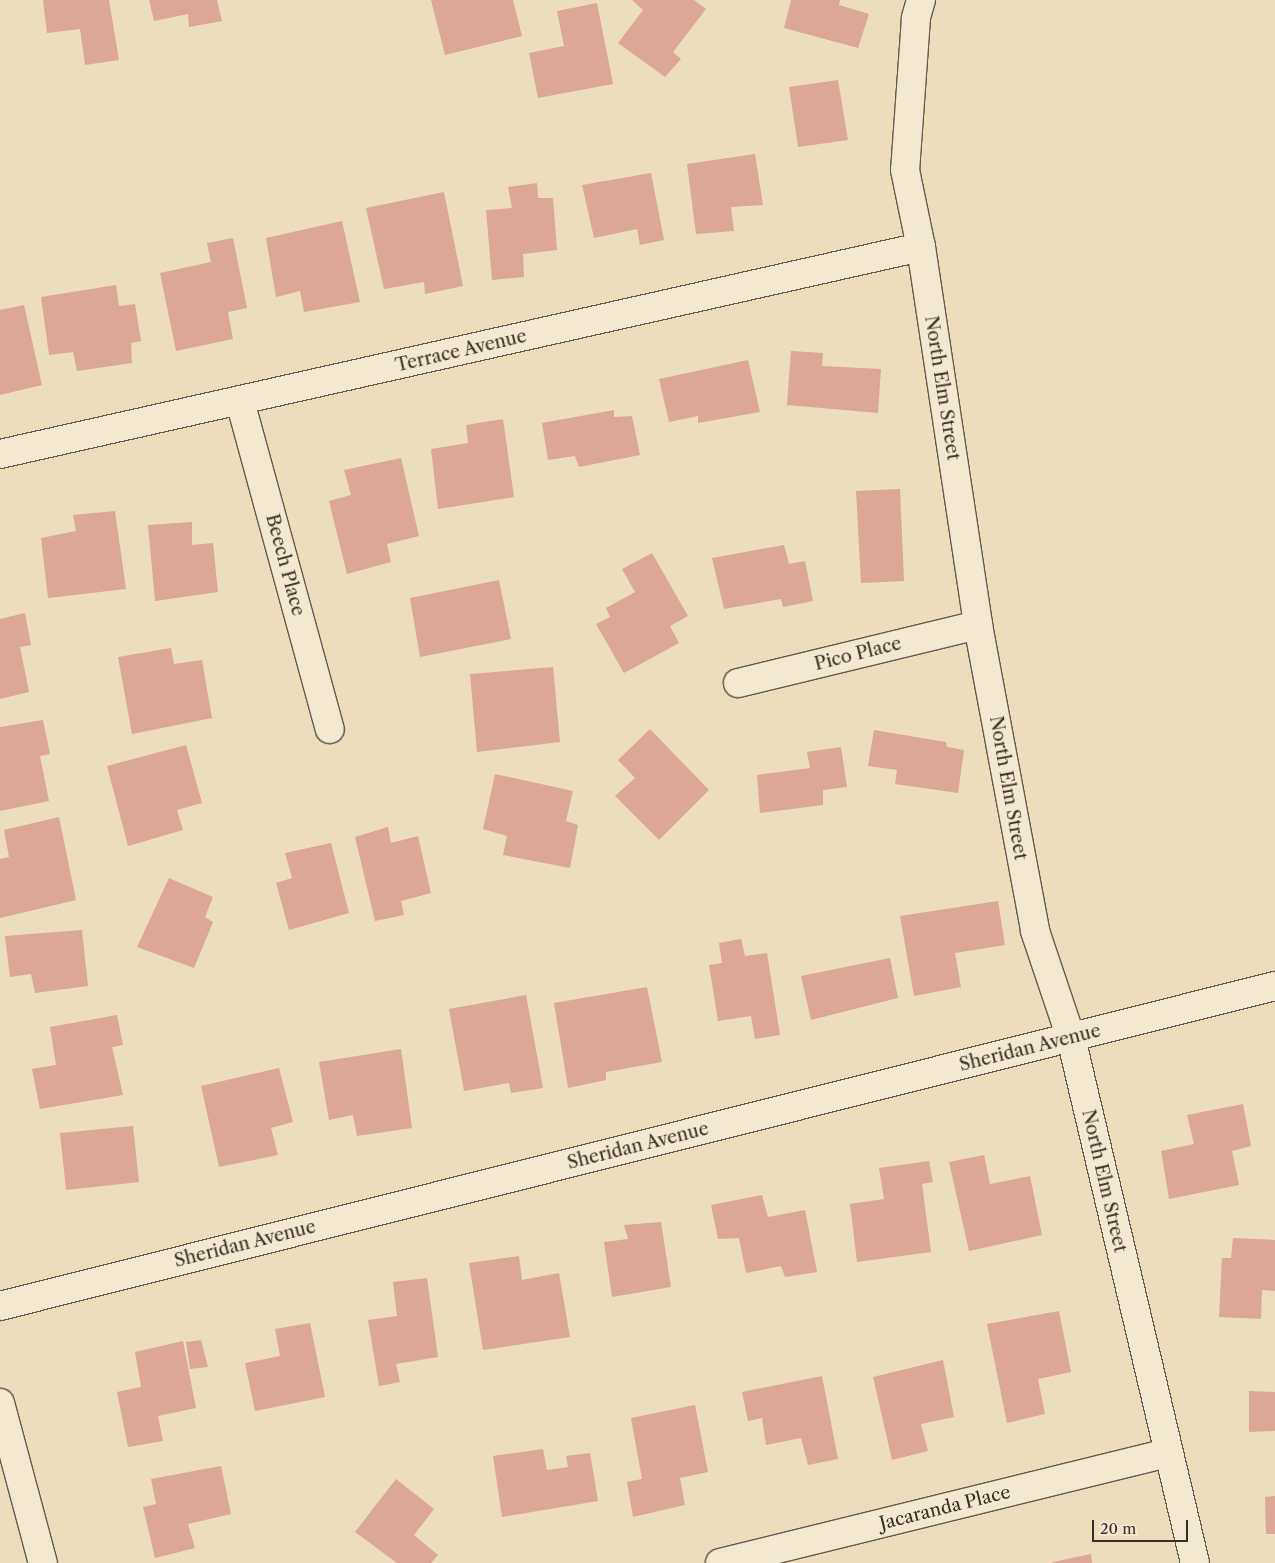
<!DOCTYPE html>
<html>
<head>
<meta charset="utf-8">
<style>
	body { margin:0 }
	#map { position:relative; width:1275px; height:1563px; overflow:hidden; background:#ecddbb; font-family:"Libre Caslon Text",serif }
	div>[style] { position:absolute }
	[style*='--x'] { left:calc(var(--x)*1px); top:calc(var(--y)*1px); width:calc(var(--w)*1px); rotate:calc(var(--a)*1deg) }
	.building>* { inset:0; background:#dca794 }
	.roads { filter:drop-shadow(1px 0 #655a4b) drop-shadow(-1px 0 #655a4b) drop-shadow(0 1px #655a4b) drop-shadow(0 -1px #655a4b) }
	.minor>* { height:28px; margin:-14px; padding:0 14px; transform-origin:14px; border-radius:14px; background:#f3e9d3 }
	.tertiary>* { height:28px; margin:-14px; padding:0 14px; transform-origin:14px; border-radius:14px; background:#f3e9d3 }
	.secondary>* { height:28px; margin:-14px; padding:0 14px; transform-origin:14px; border-radius:14px; background:#f3e9d3 }
	span { translate:-50% -50%; white-space:nowrap; text-align:center; line-height:1.15; -webkit-text-stroke:4.5px #f3e9d3; paint-order:stroke }
	.street-label { font-size:18px; color:#382e26 }
	.scale { position:absolute; left:1092px; top:1520px; width:96px; height:22px; box-sizing:border-box; border:2px solid #382e26; border-top:0; padding-left:6px; font-size:15px; line-height:18px; white-space:nowrap; color:#382e26; -webkit-text-stroke:4px #f3e9d3; paint-order:stroke }
</style>
</head>
<body>
<div id="map">
	<div class="building">
		<div style="clip-path:polygon(43px 0,109px 0,119px 60px,85px 65px,80px 29px,47px 33px)"></div>
		<div style="clip-path:polygon(149px 0,217px 0,222px 21px,189px 27px,188px 14px,154px 21px)"></div>
		<div style="clip-path:polygon(431px 0,513px 0,522px 36px,445px 55px)"></div>
		<div style="clip-path:polygon(632px 0,694px 0,706px 9px,673px 52px,681px 59px,665px 77px,618px 43px,643px 10px)"></div>
		<div style="clip-path:polygon(791px 0,840px 0,839px 5px,869px 14px,858px 48px,784px 28px)"></div>
		<div style="clip-path:polygon(597px 3px,613px 84px,538px 98px,529px 53px,564px 46px,557px 11px)"></div>
		<div style="clip-path:polygon(838px 80px,848px 140px,798px 147px,789px 87px)"></div>
		<div style="clip-path:polygon(755px 154px,763px 205px,731px 207px,734px 231px,696px 234px,687px 164px)"></div>
		<div style="clip-path:polygon(651px 173px,664px 240px,640px 245px,637px 229px,594px 238px,582px 185px)"></div>
		<div style="clip-path:polygon(537px 183px,538px 198px,553px 198px,557px 250px,523px 254px,524px 277px,492px 280px,486px 210px,512px 208px,508px 187px)"></div>
		<div style="clip-path:polygon(444px 192px,463px 286px,425px 294px,424px 282px,384px 289px,366px 208px)"></div>
		<div style="clip-path:polygon(342px 221px,360px 302px,304px 312px,300px 291px,276px 297px,266px 238px)"></div>
		<div style="clip-path:polygon(233px 238px,247px 308px,228px 312px,233px 339px,176px 351px,160px 273px,211px 262px,207px 243px)"></div>
		<div style="clip-path:polygon(116px 285px,119px 306px,135px 304px,141px 341px,131px 343px,132px 363px,77px 371px,73px 352px,49px 355px,41px 297px)"></div>
		<div style="clip-path:polygon(24px 305px,42px 385px,0 395px,0 310px)"></div>
		<div style="clip-path:polygon(791px 351px,823px 353px,822px 366px,881px 369px,878px 413px,787px 405px)"></div>
		<div style="clip-path:polygon(748px 360px,760px 412px,698px 423px,698px 416px,669px 422px,659px 379px)"></div>
		<div style="clip-path:polygon(614px 410px,614px 417px,632px 416px,640px 455px,579px 467px,575px 456px,548px 460px,542px 423px)"></div>
		<div style="clip-path:polygon(503px 419px,514px 497px,438px 509px,431px 449px,468px 443px,466px 425px)"></div>
		<div style="clip-path:polygon(401px 458px,419px 536px,387px 544px,391px 562px,347px 574px,329px 501px,351px 495px,344px 470px)"></div>
		<div style="clip-path:polygon(900px 489px,904px 581px,861px 583px,856px 491px)"></div>
		<div style="clip-path:polygon(115px 511px,126px 589px,48px 598px,41px 538px,76px 531px,73px 515px)"></div>
		<div style="clip-path:polygon(192px 522px,192px 545px,213px 543px,218px 592px,155px 601px,148px 525px)"></div>
		<div style="clip-path:polygon(784px 545px,789px 564px,805px 561px,813px 601px,783px 607px,781px 599px,724px 609px,712px 558px)"></div>
		<div style="clip-path:polygon(652px 553px,688px 616px,670px 626px,679px 643px,624px 673px,596px 624px,610px 617px,606px 608px,635px 592px,622px 569px)"></div>
		<div style="clip-path:polygon(499px 580px,511px 639px,420px 657px,410px 598px)"></div>
		<div style="clip-path:polygon(25px 613px,31px 645px,20px 647px,29px 692px,0 699px,0 619px)"></div>
		<div style="clip-path:polygon(171px 648px,174px 664px,202px 660px,212px 718px,132px 734px,118px 657px)"></div>
		<div style="clip-path:polygon(553px 667px,560px 742px,477px 752px,470px 674px)"></div>
		<div style="clip-path:polygon(43px 720px,50px 754px,40px 756px,49px 801px,0 811px,0 727px)"></div>
		<div style="clip-path:polygon(650px 729px,709px 790px,659px 840px,615px 796px,635px 778px,618px 760px)"></div>
		<div style="clip-path:polygon(874px 730px,946px 742px,947px 747px,964px 750px,958px 793px,895px 784px,897px 770px,868px 766px)"></div>
		<div style="clip-path:polygon(186px 745px,202px 803px,177px 810px,183px 830px,128px 846px,107px 766px)"></div>
		<div style="clip-path:polygon(841px 747px,847px 787px,823px 790px,823px 805px,760px 813px,757px 775px,810px 768px,807px 752px)"></div>
		<div style="clip-path:polygon(495px 774px,573px 791px,566px 821px,578px 825px,570px 868px,503px 855px,507px 836px,483px 829px)"></div>
		<div style="clip-path:polygon(59px 817px,76px 900px,0 918px,0 859px,9px 857px,4px 830px)"></div>
		<div style="clip-path:polygon(388px 827px,391px 843px,418px 836px,431px 893px,401px 901px,404px 915px,375px 921px,355px 837px)"></div>
		<div style="clip-path:polygon(331px 843px,349px 913px,289px 930px,276px 883px,292px 878px,285px 853px)"></div>
		<div style="clip-path:polygon(169px 878px,213px 897px,205px 917px,213px 922px,194px 968px,137px 947px)"></div>
		<div style="clip-path:polygon(998px 901px,1005px 945px,955px 953px,961px 987px,914px 996px,900px 916px)"></div>
		<div style="clip-path:polygon(82px 930px,88px 986px,35px 993px,31px 974px,10px 977px,5px 936px)"></div>
		<div style="clip-path:polygon(741px 939px,745px 956px,767px 953px,780px 1035px,755px 1039px,751px 1016px,718px 1021px,709px 965px,722px 963px,719px 943px)"></div>
		<div style="clip-path:polygon(890px 958px,898px 998px,811px 1020px,801px 976px)"></div>
		<div style="clip-path:polygon(647px 987px,662px 1062px,606px 1072px,606px 1080px,568px 1088px,554px 1003px)"></div>
		<div style="clip-path:polygon(526px 995px,543px 1088px,511px 1093px,509px 1083px,464px 1091px,449px 1009px)"></div>
		<div style="clip-path:polygon(117px 1015px,123px 1045px,112px 1047px,123px 1095px,40px 1109px,32px 1069px,56px 1065px,50px 1027px)"></div>
		<div style="clip-path:polygon(401px 1049px,412px 1128px,357px 1136px,353px 1115px,329px 1120px,319px 1062px)"></div>
		<div style="clip-path:polygon(279px 1068px,293px 1122px,271px 1128px,278px 1155px,219px 1167px,201px 1086px)"></div>
		<div style="clip-path:polygon(1243px 1104px,1251px 1146px,1232px 1151px,1239px 1185px,1169px 1199px,1161px 1151px,1194px 1144px,1187px 1115px)"></div>
		<div style="clip-path:polygon(133px 1126px,139px 1182px,66px 1190px,60px 1133px)"></div>
		<div style="clip-path:polygon(984px 1155px,990px 1184px,1030px 1176px,1042px 1235px,969px 1251px,949px 1162px)"></div>
		<div style="clip-path:polygon(929px 1161px,933px 1182px,922px 1184px,931px 1252px,857px 1262px,850px 1204px,884px 1199px,879px 1168px)"></div>
		<div style="clip-path:polygon(762px 1195px,768px 1217px,805px 1210px,817px 1272px,785px 1277px,781px 1266px,746px 1273px,739px 1238px,718px 1239px,711px 1205px)"></div>
		<div style="clip-path:polygon(661px 1222px,671px 1287px,612px 1297px,604px 1242px,628px 1239px,624px 1225px)"></div>
		<div style="clip-path:polygon(1233px 1238px,1275px 1240px,1275px 1291px,1262px 1290px,1261px 1319px,1219px 1317px,1222px 1258px,1231px 1258px)"></div>
		<div style="clip-path:polygon(519px 1256px,522px 1280px,559px 1273px,570px 1337px,483px 1350px,469px 1263px)"></div>
		<div style="clip-path:polygon(427px 1278px,438px 1357px,396px 1364px,400px 1382px,379px 1386px,368px 1320px,397px 1316px,393px 1282px)"></div>
		<div style="clip-path:polygon(1059px 1311px,1071px 1372px,1038px 1379px,1045px 1414px,1007px 1423px,987px 1324px)"></div>
		<div style="clip-path:polygon(310px 1323px,325px 1397px,255px 1411px,245px 1363px,280px 1356px,275px 1329px)"></div>
		<div style="clip-path:polygon(201px 1340px,208px 1367px,190px 1369px,186px 1342px)"></div>
		<div style="clip-path:polygon(183px 1341px,196px 1408px,158px 1416px,163px 1441px,128px 1447px,117px 1392px,141px 1387px,135px 1352px)"></div>
		<div style="clip-path:polygon(943px 1360px,954px 1417px,921px 1424px,928px 1451px,892px 1460px,873px 1377px)"></div>
		<div style="clip-path:polygon(822px 1376px,838px 1459px,808px 1465px,801px 1438px,766px 1445px,762px 1418px,748px 1421px,742px 1392px)"></div>
		<div style="clip-path:polygon(1249px 1391px,1275px 1392px,1275px 1431px,1249px 1432px)"></div>
		<div style="clip-path:polygon(695px 1405px,708px 1472px,680px 1478px,685px 1505px,633px 1517px,627px 1482px,642px 1479px,631px 1418px)"></div>
		<div style="clip-path:polygon(543px 1449px,547px 1470px,568px 1467px,566px 1456px,590px 1453px,598px 1501px,502px 1517px,493px 1456px)"></div>
		<div style="clip-path:polygon(221px 1466px,231px 1514px,188px 1524px,195px 1548px,155px 1558px,143px 1507px,156px 1504px,151px 1479px)"></div>
		<div style="clip-path:polygon(396px 1479px,434px 1509px,414px 1535px,438px 1555px,431px 1563px,397px 1563px,355px 1532px)"></div>
		<div style="clip-path:polygon(1275px 1496px,1275px 1534px,1266px 1534px,1265px 1497px)"></div>
		<div style="clip-path:polygon(1091px 1554px,1092px 1563px,1053px 1563px,1053px 1562px)"></div>
	</div>
	<div class="roads">
		<div class="minor">
			<div style="--x:921;--y:0;--w:19;--a:106"></div>
			<div style="--x:916;--y:18;--w:152;--a:94.1"></div>
			<div style="--x:905;--y:170;--w:79;--a:78.3"></div>
			<div style="--x:921;--y:247;--w:382;--a:81.4"></div>
			<div style="--x:978;--y:625;--w:311;--a:79.4"></div>
			<div style="--x:1035;--y:931;--w:113;--a:71.4"></div>
			<div style="--x:1071;--y:1038;--w:539;--a:76.71"></div>
			<div style="--x:240;--y:401;--w:340;--a:74.7"></div>
			<div style="--x:0;--y:454;--w:944;--a:-12.67"></div>
			<div style="--x:738;--y:683;--w:247;--a:-13.6"></div>
			<div style="--x:720;--y:1563;--w:462;--a:-13.8"></div>
		</div>
		<div class="tertiary">
			<div style="--x:0;--y:1306;--w:1315;--a:-14.09"></div>
		</div>
		<div class="secondary">
			<div style="--x:0;--y:1403;--w:166;--a:75"></div>
		</div>
	</div>
	<div class="street-label">
		<span style="left:461px;top:351px;rotate:-13deg">Terrace Avenue</span>
		<span style="left:942px;top:388px;rotate:81deg">North Elm Street</span>
		<span style="left:285px;top:565px;rotate:75deg">Beech Place</span>
		<span style="left:858px;top:654px;rotate:-14deg">Pico Place</span>
		<span style="left:1008px;top:788px;rotate:80deg">North Elm Street</span>
		<span style="left:1030px;top:1048px;rotate:-14deg">Sheridan Avenue</span>
		<span style="left:638px;top:1146px;rotate:-14deg">Sheridan Avenue</span>
		<span style="left:1104px;top:1181px;rotate:77deg">North Elm Street</span>
		<span style="left:245px;top:1244px;rotate:-14deg">Sheridan Avenue</span>
		<span style="left:945px;top:1508px;rotate:-14deg">Jacaranda Place</span>
	</div>
	<div class="scale">20 m</div>
</div>
</body>
</html>
